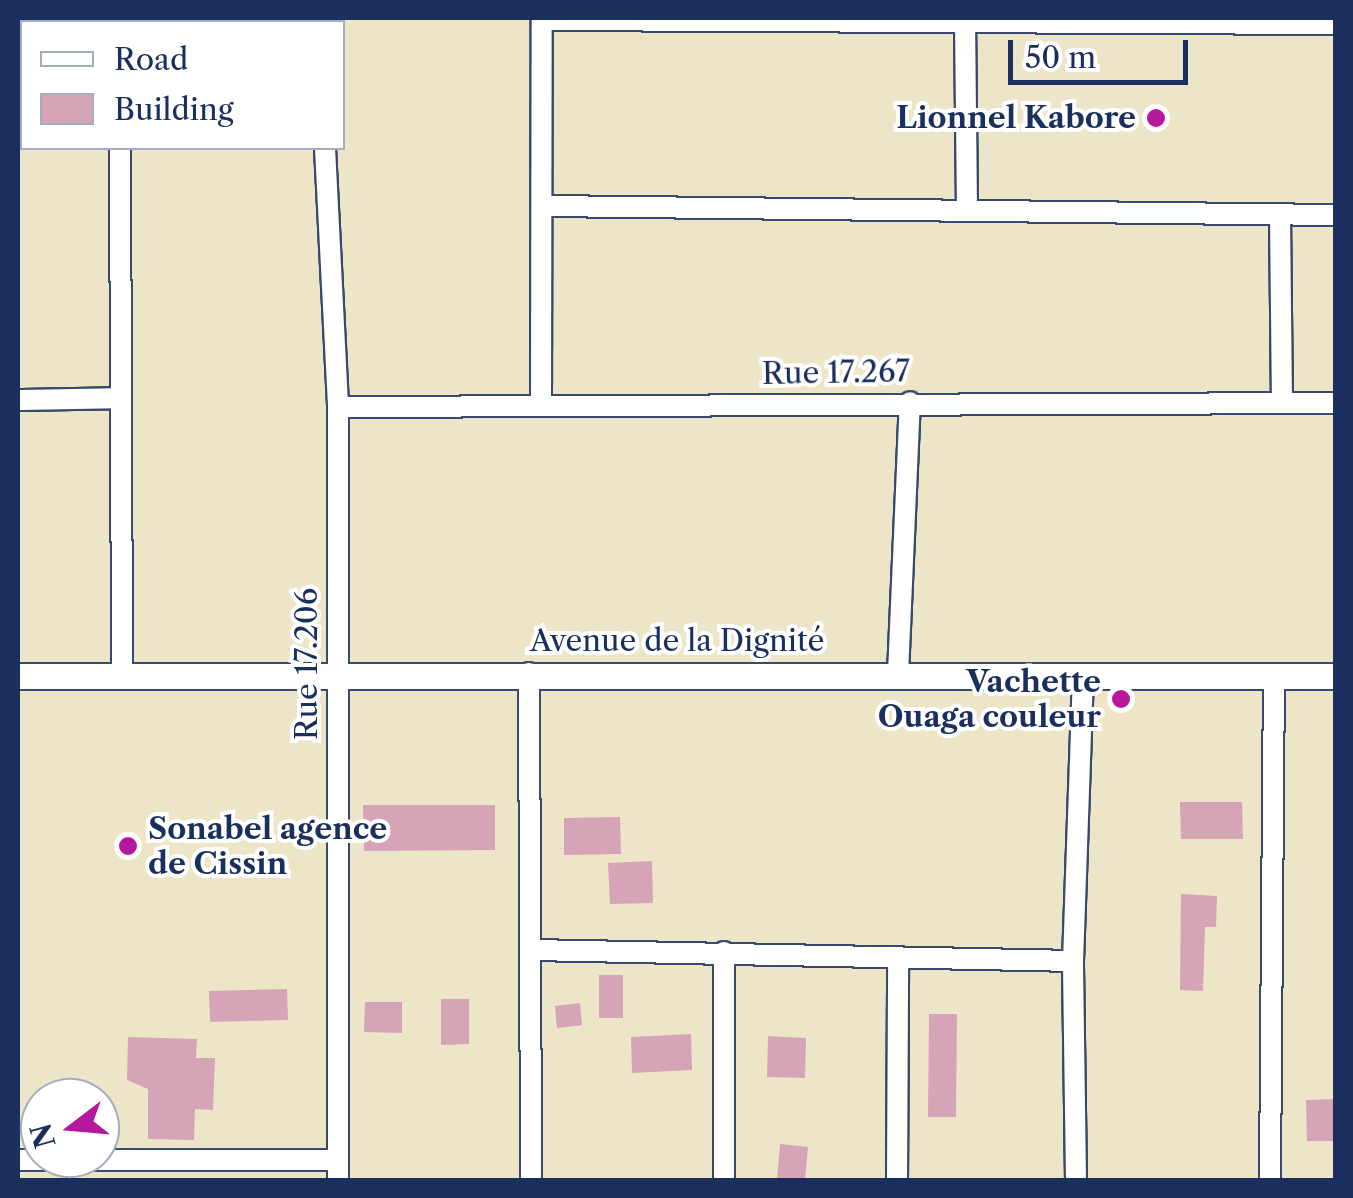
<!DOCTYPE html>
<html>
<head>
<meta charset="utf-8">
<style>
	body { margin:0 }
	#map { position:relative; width:1353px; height:1198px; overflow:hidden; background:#ede5c7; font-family:"Libre Caslon Text",serif }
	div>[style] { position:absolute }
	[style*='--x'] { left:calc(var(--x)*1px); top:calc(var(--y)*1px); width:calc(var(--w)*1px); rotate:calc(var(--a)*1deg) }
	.building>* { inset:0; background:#d5a4b7 }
	.roads { filter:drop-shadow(2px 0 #3a4a6e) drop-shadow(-2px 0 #3a4a6e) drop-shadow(0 2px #3a4a6e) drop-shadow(0 -2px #3a4a6e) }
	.minor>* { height:20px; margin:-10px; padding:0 10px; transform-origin:10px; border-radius:10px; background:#fff }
	.tertiary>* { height:25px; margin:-12.5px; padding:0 12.5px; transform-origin:12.5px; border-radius:12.5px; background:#fff }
	.dots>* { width:28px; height:28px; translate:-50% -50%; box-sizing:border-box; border:5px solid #fff; border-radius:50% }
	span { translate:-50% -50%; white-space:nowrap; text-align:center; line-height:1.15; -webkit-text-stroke:8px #fff; paint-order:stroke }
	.poi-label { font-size:30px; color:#1b2f5e; font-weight:700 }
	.right { translate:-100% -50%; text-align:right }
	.left { translate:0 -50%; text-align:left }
	.street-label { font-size:30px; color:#1b2f5e }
	.frame { position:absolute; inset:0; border:20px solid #1b2f5e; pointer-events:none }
	.legend { position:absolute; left:20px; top:20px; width:325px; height:130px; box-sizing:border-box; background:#fff; border:2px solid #a4acbf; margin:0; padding:12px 18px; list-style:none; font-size:30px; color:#1b2f5e }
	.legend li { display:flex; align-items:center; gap:20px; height:50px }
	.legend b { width:50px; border:2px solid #a4acbf }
	.north { position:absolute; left:20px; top:1078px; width:100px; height:100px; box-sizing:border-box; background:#fff; border:2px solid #a4acbf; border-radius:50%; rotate:254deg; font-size:28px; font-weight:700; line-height:40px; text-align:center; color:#1b2f5e }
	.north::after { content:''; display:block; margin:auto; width:35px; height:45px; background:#b5179e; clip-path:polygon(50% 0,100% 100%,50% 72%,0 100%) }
	.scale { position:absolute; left:1008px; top:40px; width:180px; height:45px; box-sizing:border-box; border:5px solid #1b2f5e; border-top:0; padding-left:12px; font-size:30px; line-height:35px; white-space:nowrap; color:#1b2f5e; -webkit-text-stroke:8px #fff; paint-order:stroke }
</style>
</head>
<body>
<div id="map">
	<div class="building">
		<div style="clip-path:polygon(1180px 802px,1242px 802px,1243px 839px,1181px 839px)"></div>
		<div style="clip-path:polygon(363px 805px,495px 805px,495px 850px,364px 851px)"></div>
		<div style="clip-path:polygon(620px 817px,621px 854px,564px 855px,564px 818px)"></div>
		<div style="clip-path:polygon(652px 861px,653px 903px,610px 904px,608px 863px)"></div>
		<div style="clip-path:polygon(1181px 894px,1217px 896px,1216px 927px,1205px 927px,1203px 991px,1180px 990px)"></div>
		<div style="clip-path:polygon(599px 975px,623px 975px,623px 1018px,599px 1018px)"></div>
		<div style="clip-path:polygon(287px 989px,288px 1020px,210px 1022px,209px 991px)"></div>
		<div style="clip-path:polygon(441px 999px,469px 999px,469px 1044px,441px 1045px)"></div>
		<div style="clip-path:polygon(365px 1002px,402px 1002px,402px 1033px,364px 1032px)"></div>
		<div style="clip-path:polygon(580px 1003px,582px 1025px,557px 1028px,555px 1006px)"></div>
		<div style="clip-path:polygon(929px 1014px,957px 1014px,956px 1117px,928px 1117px)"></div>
		<div style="clip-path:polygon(691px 1034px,692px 1070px,632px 1073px,631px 1037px)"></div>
		<div style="clip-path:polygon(768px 1036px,806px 1038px,805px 1078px,767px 1077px)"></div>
		<div style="clip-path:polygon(128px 1037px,197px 1039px,196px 1058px,215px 1058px,213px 1110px,195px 1109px,194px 1140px,148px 1139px,148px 1089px,127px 1080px)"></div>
		<div style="clip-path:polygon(1336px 1099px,1336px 1141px,1307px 1141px,1306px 1100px)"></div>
		<div style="clip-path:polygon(780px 1144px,808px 1147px,805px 1180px,777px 1180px)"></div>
	</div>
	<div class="roads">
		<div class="minor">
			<div style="--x:323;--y:18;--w:4;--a:90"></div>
			<div style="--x:965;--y:18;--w:193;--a:89.4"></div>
			<div style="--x:542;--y:20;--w:794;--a:0.29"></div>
			<div style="--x:18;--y:111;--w:4;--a:0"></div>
			<div style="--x:120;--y:148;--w:527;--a:89.78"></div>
			<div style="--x:325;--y:148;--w:259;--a:87.1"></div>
			<div style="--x:338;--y:407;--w:773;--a:90"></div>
			<div style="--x:543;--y:206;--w:793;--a:0.65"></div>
			<div style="--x:1280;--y:215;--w:188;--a:89.4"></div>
			<div style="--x:18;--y:400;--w:100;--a:-1.1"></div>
			<div style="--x:541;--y:406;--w:388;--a:-89.9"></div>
			<div style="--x:338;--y:407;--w:998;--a:-0.23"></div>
			<div style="--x:529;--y:673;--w:507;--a:89.77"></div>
			<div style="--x:898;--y:674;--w:272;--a:-87.5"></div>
			<div style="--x:532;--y:950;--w:541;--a:1.16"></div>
			<div style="--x:724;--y:952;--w:228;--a:90"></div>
			<div style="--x:18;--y:1160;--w:320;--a:0"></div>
			<div style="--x:897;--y:1180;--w:222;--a:-89.7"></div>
			<div style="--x:1076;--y:1180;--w:219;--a:-90.8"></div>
			<div style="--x:1073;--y:961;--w:287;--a:-88"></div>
			<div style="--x:1270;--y:1180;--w:505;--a:-89.55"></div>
		</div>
		<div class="tertiary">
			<div style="--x:18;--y:676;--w:1318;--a:0"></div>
		</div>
	</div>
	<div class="dots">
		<div style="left:1156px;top:118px;background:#b5179e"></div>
		<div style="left:1121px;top:699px;background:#b5179e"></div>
		<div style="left:128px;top:846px;background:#b5179e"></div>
	</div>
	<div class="poi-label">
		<span class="right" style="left:1136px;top:118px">Lionnel Kabore</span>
		<span class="right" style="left:1101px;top:699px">Vachette<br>Ouaga couleur</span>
		<span class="left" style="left:148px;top:846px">Sonabel agence<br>de Cissin</span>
	</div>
	<div class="street-label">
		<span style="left:836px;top:373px;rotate:-1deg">Rue 17.267</span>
		<span style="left:677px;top:641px">Avenue de la Dignité</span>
		<span style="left:307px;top:664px;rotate:-90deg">Rue 17.206</span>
	</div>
	<div class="frame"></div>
	<ul class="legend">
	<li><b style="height:12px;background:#fff"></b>Road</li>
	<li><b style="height:28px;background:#d5a4b7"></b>Building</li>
	</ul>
	<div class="north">N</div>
	<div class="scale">50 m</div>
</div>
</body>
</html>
